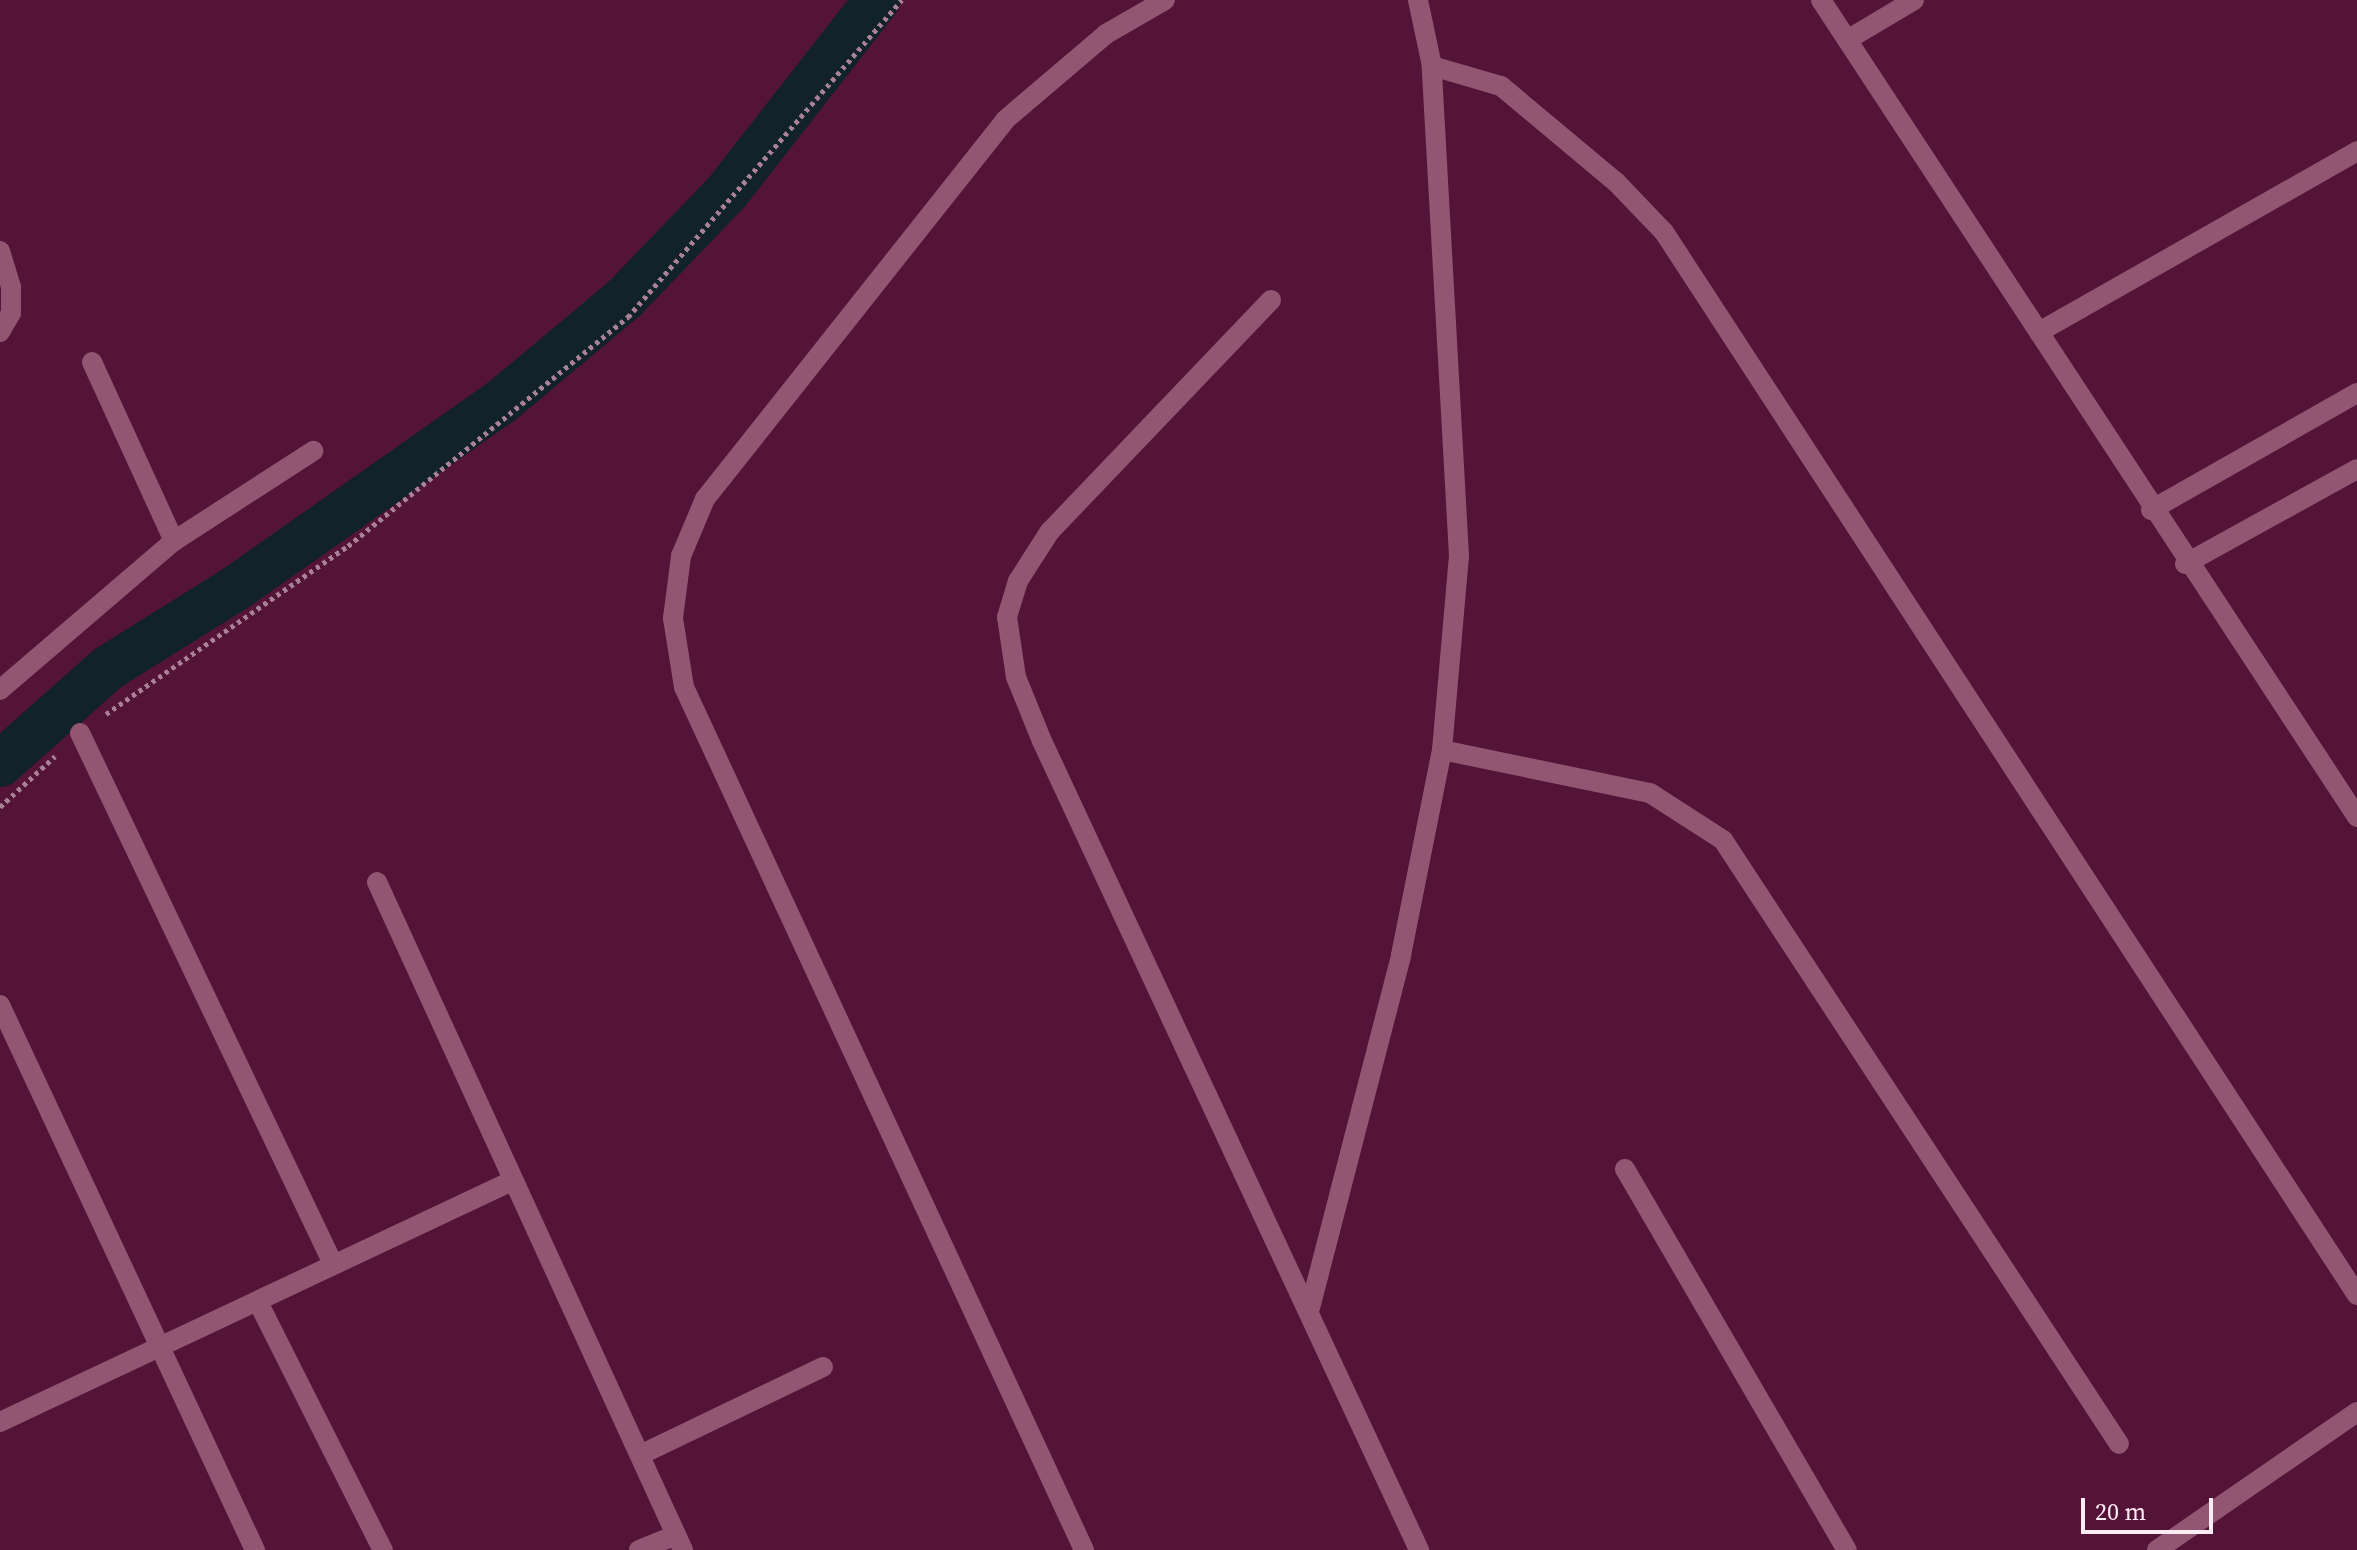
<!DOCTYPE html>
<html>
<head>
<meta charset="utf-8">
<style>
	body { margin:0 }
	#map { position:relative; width:2357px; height:1550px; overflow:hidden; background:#541437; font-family:"Source Serif 4",serif }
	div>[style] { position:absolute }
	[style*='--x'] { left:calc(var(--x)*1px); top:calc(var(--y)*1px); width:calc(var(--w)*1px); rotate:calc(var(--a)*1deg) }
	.canal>* { height:46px; margin:-23px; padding:0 23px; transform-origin:23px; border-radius:23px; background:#11222a }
	.path>* { height:5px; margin-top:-2.5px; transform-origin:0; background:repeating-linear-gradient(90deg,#a98196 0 4px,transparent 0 8px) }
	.street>* { height:20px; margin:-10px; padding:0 10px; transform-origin:10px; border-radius:10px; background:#925572 }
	span { translate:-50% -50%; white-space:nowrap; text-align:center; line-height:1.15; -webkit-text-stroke:6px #541437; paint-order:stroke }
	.scale { position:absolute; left:2081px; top:1498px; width:132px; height:36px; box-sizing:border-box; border:4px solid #fdecf3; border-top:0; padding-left:10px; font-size:24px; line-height:28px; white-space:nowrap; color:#fdecf3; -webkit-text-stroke:6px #541437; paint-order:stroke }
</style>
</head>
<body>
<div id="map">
	<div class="canal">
		<div style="--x:0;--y:764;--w:144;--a:-41.6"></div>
		<div style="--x:108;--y:668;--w:151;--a:-32"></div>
		<div style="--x:236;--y:588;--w:325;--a:-35.1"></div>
		<div style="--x:502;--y:401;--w:160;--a:-39.9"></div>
		<div style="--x:625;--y:298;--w:147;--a:-46.1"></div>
		<div style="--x:727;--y:192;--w:244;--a:-52"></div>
	</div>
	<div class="path">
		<div style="--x:106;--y:714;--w:295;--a:-34.8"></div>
		<div style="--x:348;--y:546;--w:362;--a:-39.3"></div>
		<div style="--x:628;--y:317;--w:419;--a:-49.2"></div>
		<div style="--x:0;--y:807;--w:75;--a:-42.8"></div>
	</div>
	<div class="street">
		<div style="--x:1821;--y:0;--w:977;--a:56.73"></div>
		<div style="--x:1847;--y:40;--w:78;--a:-30.8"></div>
		<div style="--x:1432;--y:66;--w:72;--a:16.2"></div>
		<div style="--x:1501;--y:86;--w:150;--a:39.9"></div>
		<div style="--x:1616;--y:182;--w:69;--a:46.2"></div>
		<div style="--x:1664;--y:232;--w:1269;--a:56.9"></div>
		<div style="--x:0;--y:251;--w:38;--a:73"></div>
		<div style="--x:11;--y:287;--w:26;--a:90"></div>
		<div style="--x:11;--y:313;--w:22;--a:120"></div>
		<div style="--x:1271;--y:300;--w:320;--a:133.7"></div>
		<div style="--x:1050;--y:531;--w:59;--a:122.6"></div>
		<div style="--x:1018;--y:581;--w:38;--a:107"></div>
		<div style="--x:1007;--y:617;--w:61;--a:81.5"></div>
		<div style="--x:1016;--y:677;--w:69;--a:67.9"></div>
		<div style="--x:1042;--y:741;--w:893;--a:65.01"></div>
		<div style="--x:2039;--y:332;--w:366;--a:-29.6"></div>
		<div style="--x:92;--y:362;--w:197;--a:65.4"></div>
		<div style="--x:2151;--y:510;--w:237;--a:-29.6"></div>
		<div style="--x:2185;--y:564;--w:196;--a:-28.9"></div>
		<div style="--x:0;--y:690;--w:229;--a:-40.6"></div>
		<div style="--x:174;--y:541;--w:166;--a:-32.9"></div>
		<div style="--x:80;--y:733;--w:588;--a:64.52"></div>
		<div style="--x:1442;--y:750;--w:212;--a:11.7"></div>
		<div style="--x:1650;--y:793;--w:87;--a:32.8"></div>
		<div style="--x:1723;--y:840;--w:722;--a:56.75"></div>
		<div style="--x:377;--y:882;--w:735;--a:65.39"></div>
		<div style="--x:0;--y:1005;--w:602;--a:64.93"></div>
		<div style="--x:1625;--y:1169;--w:441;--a:59.8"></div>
		<div style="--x:258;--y:1302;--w:278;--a:63.3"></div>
		<div style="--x:1310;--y:1308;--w:365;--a:-75.5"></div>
		<div style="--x:1401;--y:955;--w:209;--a:-78.7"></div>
		<div style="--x:1442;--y:750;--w:195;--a:-85"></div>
		<div style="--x:1459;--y:556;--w:491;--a:-93.2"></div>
		<div style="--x:1432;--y:66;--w:67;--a:-102"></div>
		<div style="--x:0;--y:1422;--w:566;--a:-25.21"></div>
		<div style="--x:640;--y:1455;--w:203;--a:-25.7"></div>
		<div style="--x:639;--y:1550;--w:40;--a:-22"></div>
		<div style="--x:1084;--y:1550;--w:951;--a:-114.87"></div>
		<div style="--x:684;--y:687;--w:70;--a:-99.1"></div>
		<div style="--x:673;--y:618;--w:63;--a:-82.6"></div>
		<div style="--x:681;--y:556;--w:62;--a:-67.2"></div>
		<div style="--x:705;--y:499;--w:483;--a:-51.6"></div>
		<div style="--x:1005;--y:120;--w:133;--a:-40.4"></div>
		<div style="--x:1106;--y:34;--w:68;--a:-30"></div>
		<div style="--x:2157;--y:1550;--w:243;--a:-34.6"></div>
	</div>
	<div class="scale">20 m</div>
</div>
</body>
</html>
